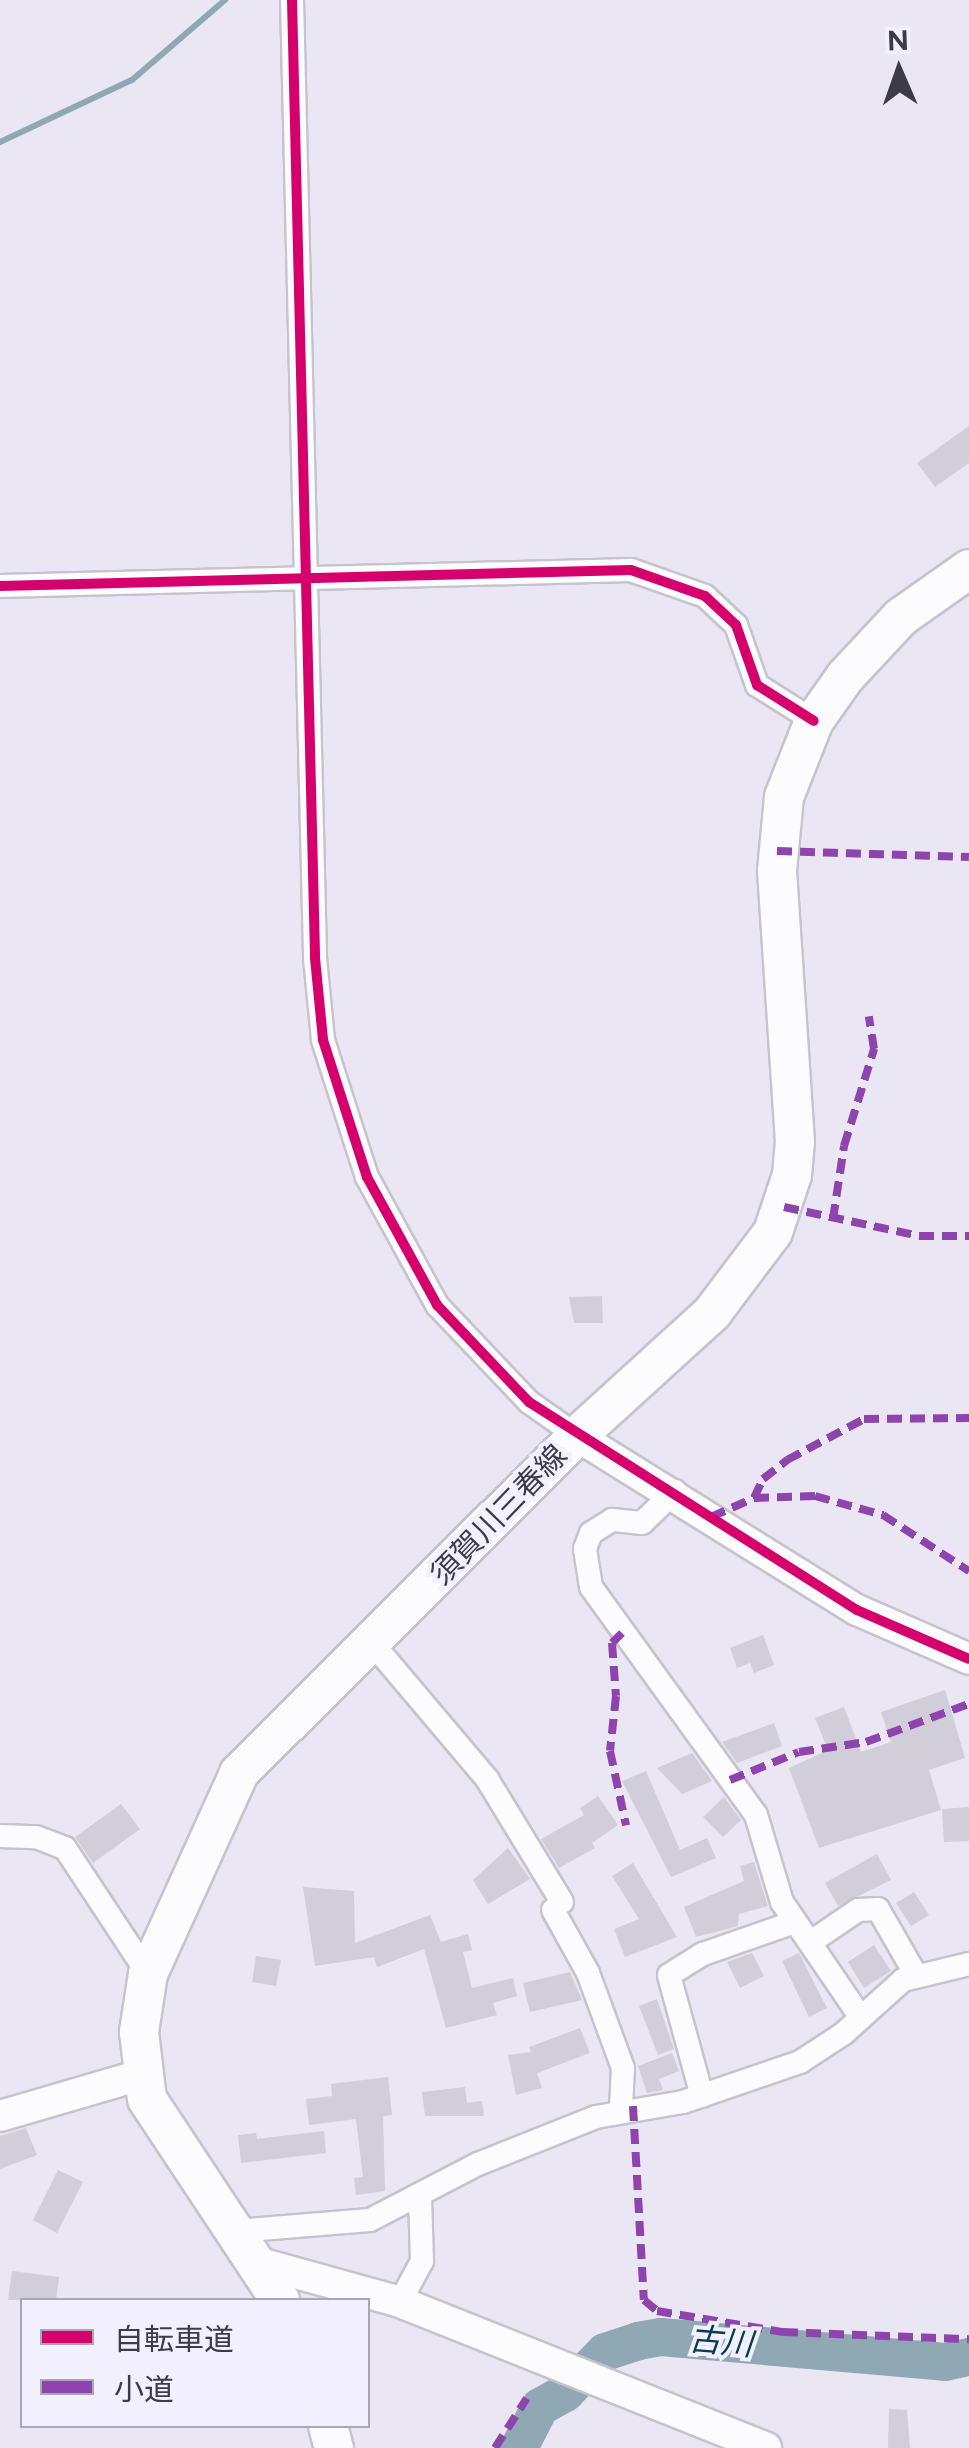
<!DOCTYPE html>
<html>
<head>
<meta charset="utf-8">
<style>
	body { margin:0 }
	#map { position:relative; width:969px; height:2448px; overflow:hidden; background:#eae6f4; font-family:Figtree,"Noto Sans JP",sans-serif }
	div>[style] { position:absolute }
	[style*='--x'] { left:calc(var(--x)*1px); top:calc(var(--y)*1px); width:calc(var(--w)*1px); rotate:calc(var(--a)*1deg) }
	.stream>* { height:6px; margin:-3px; padding:0 3px; transform-origin:3px; border-radius:3px; background:#90a8b4 }
	.river>* { height:38px; margin:-19px; padding:0 19px; transform-origin:19px; border-radius:19px; background:#90a8b4 }
	.building>* { inset:0; background:#d1cdd9 }
	.roads { filter:drop-shadow(2px 0 #c6c3ce) drop-shadow(-2px 0 #c6c3ce) drop-shadow(0 2px #c6c3ce) drop-shadow(0 -2px #c6c3ce) }
	.minor>* { height:22px; margin:-11px; padding:0 11px; transform-origin:11px; border-radius:11px; background:#fcfbfd }
	.tertiary>* { height:30px; margin:-15px; padding:0 15px; transform-origin:15px; border-radius:15px; background:#fcfbfd }
	.primary>* { height:38px; margin:-19px; padding:0 19px; transform-origin:19px; border-radius:19px; background:#fcfbfd }
	.quiet>* { height:8px; margin-top:-4px; transform-origin:0; background:repeating-linear-gradient(90deg,#8e44ad 0 15px,transparent 0 23px) }
	.cycleway>* { height:10px; margin:-5px; padding:0 5px; transform-origin:5px; border-radius:5px; background:#d6006c }
	span { translate:-50% -50%; white-space:nowrap; text-align:center; line-height:1.15; -webkit-text-stroke:8px #f2effe; paint-order:stroke }
	.street-label { font-size:30px; color:#3d3b45 }
	.water-label { font-size:32px; color:#043e4d; font-style:italic }
	.legend { position:absolute; left:20px; top:2298px; width:350px; height:130px; box-sizing:border-box; background:#f2effe; border:2px solid #aaa7b4; margin:0; padding:12px 18px; list-style:none; font-size:30px; color:#3d3b45 }
	.legend li { display:flex; align-items:center; gap:20px; height:50px }
	.legend b { width:50px; border:2px solid #aaa7b4 }
	.north { position:absolute; left:849px; top:20px; width:100px; height:100px; -webkit-text-stroke:8px #f2effe; paint-order:stroke; rotate:358deg; font-size:28px; font-weight:700; line-height:40px; text-align:center; color:#3d3b45 }
	.north::after { content:''; display:block; margin:auto; width:35px; height:45px; background:#3d3b45; clip-path:polygon(50% 0,100% 100%,50% 72%,0 100%) }
</style>
</head>
<body>
<div id="map">
	<div class="stream">
		<div style="--x:0;--y:142;--w:146;--a:-25.2"></div>
		<div style="--x:132;--y:80;--w:123;--a:-40.7"></div>
	</div>
	<div class="river">
		<div style="--x:519;--y:2448;--w:46;--a:-62.9"></div>
		<div style="--x:540;--y:2407;--w:29;--a:-29"></div>
		<div style="--x:565;--y:2393;--w:57;--a:-45.7"></div>
		<div style="--x:605;--y:2352;--w:35;--a:-18"></div>
		<div style="--x:638;--y:2341;--w:23;--a:-10"></div>
		<div style="--x:661;--y:2337;--w:285;--a:5"></div>
		<div style="--x:945;--y:2362;--w:25;--a:-12"></div>
	</div>
	<div class="building">
		<div style="clip-path:polygon(969px 426px,969px 463px,935px 487px,917px 463px)"></div>
		<div style="clip-path:polygon(602px 1296px,603px 1323px,574px 1323px,569px 1297px)"></div>
		<div style="clip-path:polygon(763px 1635px,774px 1665px,754px 1673px,750px 1663px,737px 1668px,730px 1648px)"></div>
		<div style="clip-path:polygon(945px 1690px,965px 1758px,929px 1770px,941px 1810px,819px 1848px,789px 1768px,828px 1750px,815px 1718px,844px 1707px,861px 1752px,891px 1742px,881px 1712px)"></div>
		<div style="clip-path:polygon(774px 1723px,782px 1746px,737px 1763px,722px 1742px)"></div>
		<div style="clip-path:polygon(692px 1753px,712px 1781px,682px 1794px,657px 1768px)"></div>
		<div style="clip-path:polygon(646px 1771px,680px 1850px,707px 1838px,716px 1858px,671px 1877px,622px 1781px)"></div>
		<div style="clip-path:polygon(598px 1796px,618px 1825px,592px 1843px,595px 1848px,559px 1868px,541px 1839px,584px 1815px,580px 1808px)"></div>
		<div style="clip-path:polygon(724px 1797px,741px 1820px,723px 1837px,703px 1817px)"></div>
		<div style="clip-path:polygon(121px 1804px,140px 1829px,93px 1863px,75px 1837px)"></div>
		<div style="clip-path:polygon(969px 1807px,969px 1841px,944px 1842px,942px 1809px)"></div>
		<div style="clip-path:polygon(508px 1848px,530px 1879px,488px 1904px,473px 1880px)"></div>
		<div style="clip-path:polygon(877px 1854px,891px 1880px,838px 1906px,825px 1883px)"></div>
		<div style="clip-path:polygon(754px 1862px,768px 1906px,739px 1914px,738px 1926px,696px 1937px,684px 1907px,744px 1881px,740px 1866px)"></div>
		<div style="clip-path:polygon(633px 1863px,677px 1937px,625px 1957px,614px 1929px,639px 1919px,612px 1876px)"></div>
		<div style="clip-path:polygon(303px 1887px,354px 1891px,355px 1943px,430px 1915px,441px 1942px,468px 1934px,472px 1950px,463px 1952px,472px 1988px,513px 1978px,517px 1996px,493px 2003px,497px 2015px,446px 2028px,424px 1949px,377px 1967px,374px 1957px,315px 1966px)"></div>
		<div style="clip-path:polygon(914px 1892px,929px 1915px,911px 1926px,896px 1903px)"></div>
		<div style="clip-path:polygon(874px 1945px,891px 1971px,864px 1988px,848px 1962px)"></div>
		<div style="clip-path:polygon(752px 1953px,764px 1976px,740px 1988px,727px 1962px)"></div>
		<div style="clip-path:polygon(799px 1953px,827px 2008px,809px 2017px,782px 1961px)"></div>
		<div style="clip-path:polygon(256px 1956px,281px 1960px,276px 1986px,252px 1982px)"></div>
		<div style="clip-path:polygon(570px 1972px,582px 2000px,530px 2012px,523px 1983px)"></div>
		<div style="clip-path:polygon(657px 1999px,674px 2049px,658px 2055px,639px 2006px)"></div>
		<div style="clip-path:polygon(580px 2028px,590px 2053px,537px 2073px,542px 2088px,516px 2095px,508px 2055px,531px 2052px,529px 2047px)"></div>
		<div style="clip-path:polygon(672px 2053px,679px 2071px,659px 2079px,663px 2090px,647px 2093px,638px 2066px)"></div>
		<div style="clip-path:polygon(388px 2077px,392px 2115px,383px 2116px,385px 2191px,356px 2195px,354px 2178px,363px 2177px,356px 2119px,309px 2125px,306px 2099px,332px 2096px,331px 2084px)"></div>
		<div style="clip-path:polygon(465px 2087px,467px 2103px,482px 2101px,484px 2116px,425px 2116px,422px 2092px)"></div>
		<div style="clip-path:polygon(26px 2128px,37px 2155px,0 2169px,0 2136px)"></div>
		<div style="clip-path:polygon(324px 2131px,326px 2153px,241px 2163px,238px 2135px,256px 2133px,257px 2139px)"></div>
		<div style="clip-path:polygon(58px 2170px,83px 2182px,57px 2233px,33px 2220px)"></div>
		<div style="clip-path:polygon(12px 2271px,59px 2277px,56px 2300px,8px 2300px)"></div>
		<div style="clip-path:polygon(889px 2409px,907px 2410px,910px 2448px,888px 2448px)"></div>
	</div>
	<div class="roads">
		<div class="minor">
			<div style="--x:292;--y:0;--w:958;--a:88.62"></div>
			<div style="--x:315;--y:958;--w:82;--a:84.4"></div>
			<div style="--x:323;--y:1040;--w:144;--a:72.2"></div>
			<div style="--x:367;--y:1177;--w:146;--a:61.3"></div>
			<div style="--x:437;--y:1305;--w:134;--a:46.5"></div>
			<div style="--x:529;--y:1402;--w:59;--a:35.3"></div>
			<div style="--x:0;--y:586;--w:631;--a:-1.45"></div>
			<div style="--x:631;--y:570;--w:78;--a:19.4"></div>
			<div style="--x:705;--y:596;--w:42;--a:43.1"></div>
			<div style="--x:736;--y:625;--w:64;--a:70.7"></div>
			<div style="--x:757;--y:685;--w:67;--a:32.3"></div>
			<div style="--x:675;--y:1491;--w:46;--a:135.9"></div>
			<div style="--x:642;--y:1523;--w:30;--a:-174"></div>
			<div style="--x:612;--y:1520;--w:25;--a:148"></div>
			<div style="--x:591;--y:1533;--w:17;--a:111"></div>
			<div style="--x:585;--y:1549;--w:38;--a:81"></div>
			<div style="--x:591;--y:1587;--w:281;--a:54.1"></div>
			<div style="--x:756;--y:1815;--w:91;--a:73.4"></div>
			<div style="--x:782;--y:1902;--w:140;--a:55.7"></div>
			<div style="--x:373;--y:1644;--w:177;--a:49.8"></div>
			<div style="--x:487;--y:1779;--w:144;--a:58.6"></div>
			<div style="--x:0;--y:1836;--w:36;--a:2"></div>
			<div style="--x:36;--y:1837;--w:31;--a:21"></div>
			<div style="--x:65;--y:1848;--w:151;--a:56.6"></div>
			<div style="--x:553;--y:1910;--w:72;--a:60.9"></div>
			<div style="--x:588;--y:1973;--w:101;--a:69.8"></div>
			<div style="--x:623;--y:2068;--w:40;--a:92.9"></div>
			<div style="--x:811;--y:1942;--w:57;--a:-34.2"></div>
			<div style="--x:858;--y:1910;--w:20;--a:-3"></div>
			<div style="--x:878;--y:1909;--w:76;--a:60.1"></div>
			<div style="--x:702;--y:2096;--w:125;--a:-105.3"></div>
			<div style="--x:669;--y:1975;--w:40;--a:-32"></div>
			<div style="--x:703;--y:1954;--w:97;--a:-19.2"></div>
			<div style="--x:236;--y:2231;--w:134;--a:-4.7"></div>
			<div style="--x:370;--y:2220;--w:122;--a:-27.4"></div>
			<div style="--x:478;--y:2164;--w:127;--a:-21.7"></div>
			<div style="--x:596;--y:2117;--w:88;--a:-9.8"></div>
			<div style="--x:683;--y:2102;--w:124;--a:-18.9"></div>
			<div style="--x:800;--y:2062;--w:51;--a:-33.1"></div>
			<div style="--x:843;--y:2034;--w:81;--a:-42"></div>
			<div style="--x:903;--y:1980;--w:68;--a:-13.6"></div>
			<div style="--x:400;--y:2302;--w:47;--a:-61.8"></div>
			<div style="--x:422;--y:2261;--w:64;--a:-91.8"></div>
		</div>
		<div class="tertiary">
			<div style="--x:577;--y:1436;--w:330;--a:31.9"></div>
			<div style="--x:857;--y:1610;--w:122;--a:23.6"></div>
			<div style="--x:0;--y:2116;--w:146;--a:-16.3"></div>
			<div style="--x:256;--y:2262;--w:149;--a:15.5"></div>
			<div style="--x:400;--y:2302;--w:394;--a:21.7"></div>
		</div>
		<div class="primary">
			<div style="--x:280;--y:2300;--w:241;--a:-123.5"></div>
			<div style="--x:147;--y:2099;--w:67;--a:-96.8"></div>
			<div style="--x:139;--y:2032;--w:59;--a:-81.2"></div>
			<div style="--x:148;--y:1974;--w:221;--a:-65.6"></div>
			<div style="--x:239;--y:1773;--w:477;--a:-44.9"></div>
			<div style="--x:577;--y:1436;--w:183;--a:-42.3"></div>
			<div style="--x:712;--y:1313;--w:101;--a:-53"></div>
			<div style="--x:773;--y:1232;--w:60;--a:-71.6"></div>
			<div style="--x:792;--y:1175;--w:33;--a:-85"></div>
			<div style="--x:795;--y:1142;--w:272;--a:-93.8"></div>
			<div style="--x:777;--y:871;--w:74;--a:-84.6"></div>
			<div style="--x:784;--y:797;--w:82;--a:-68.5"></div>
			<div style="--x:814;--y:721;--w:54;--a:-54.8"></div>
			<div style="--x:845;--y:677;--w:82;--a:-47"></div>
			<div style="--x:901;--y:617;--w:83;--a:-35.2"></div>
			<div style="--x:328;--y:2426;--w:23;--a:75"></div>
		</div>
	</div>
	<div class="quiet">
		<div style="--x:777;--y:851;--w:192;--a:1.8"></div>
		<div style="--x:784;--y:1207;--w:138;--a:12.1"></div>
		<div style="--x:919;--y:1236;--w:50;--a:0"></div>
		<div style="--x:833;--y:1219;--w:74;--a:-81.4"></div>
		<div style="--x:844;--y:1146;--w:102;--a:-72.8"></div>
		<div style="--x:874;--y:1049;--w:33;--a:-99"></div>
		<div style="--x:754;--y:1498;--w:21;--a:-65"></div>
		<div style="--x:763;--y:1479;--w:31;--a:-38"></div>
		<div style="--x:787;--y:1460;--w:87;--a:-28"></div>
		<div style="--x:864;--y:1419;--w:105;--a:-0.5"></div>
		<div style="--x:711;--y:1517;--w:47;--a:-23.8"></div>
		<div style="--x:754;--y:1498;--w:61;--a:-1.9"></div>
		<div style="--x:815;--y:1496;--w:71;--a:15.6"></div>
		<div style="--x:883;--y:1515;--w:103;--a:33.1"></div>
		<div style="--x:622;--y:1633;--w:14;--a:135"></div>
		<div style="--x:612;--y:1643;--w:53;--a:85.7"></div>
		<div style="--x:616;--y:1696;--w:55;--a:96.2"></div>
		<div style="--x:610;--y:1751;--w:76;--a:77.8"></div>
		<div style="--x:730;--y:1780;--w:74;--a:-22.1"></div>
		<div style="--x:799;--y:1752;--w:68;--a:-8.5"></div>
		<div style="--x:866;--y:1742;--w:110;--a:-20.3"></div>
		<div style="--x:633;--y:2106;--w:194;--a:86.8"></div>
		<div style="--x:644;--y:2300;--w:17;--a:40"></div>
		<div style="--x:657;--y:2311;--w:128;--a:9.5"></div>
		<div style="--x:783;--y:2332;--w:186;--a:2.2"></div>
		<div style="--x:495;--y:2448;--w:59;--a:-57.4"></div>
	</div>
	<div class="cycleway">
		<div style="--x:292;--y:0;--w:958;--a:88.62"></div>
		<div style="--x:315;--y:958;--w:82;--a:84.4"></div>
		<div style="--x:323;--y:1040;--w:144;--a:72.2"></div>
		<div style="--x:367;--y:1177;--w:146;--a:61.3"></div>
		<div style="--x:437;--y:1305;--w:134;--a:46.5"></div>
		<div style="--x:529;--y:1402;--w:388;--a:32.4"></div>
		<div style="--x:857;--y:1610;--w:122;--a:23.6"></div>
		<div style="--x:0;--y:586;--w:631;--a:-1.45"></div>
		<div style="--x:631;--y:570;--w:78;--a:19.4"></div>
		<div style="--x:705;--y:596;--w:42;--a:43.1"></div>
		<div style="--x:736;--y:625;--w:64;--a:70.7"></div>
		<div style="--x:757;--y:685;--w:67;--a:32.3"></div>
	</div>
	<div class="street-label">
		<span style="left:499px;top:1515px;rotate:-46deg">須賀川三春線</span>
	</div>
	<div class="water-label">
		<span style="left:721px;top:2342px;rotate:5deg">古川</span>
	</div>
	<ul class="legend">
	<li><b style="height:12px;background:#d6006c"></b>自転車道</li>
	<li><b style="height:12px;background:#8e44ad"></b>小道</li>
	</ul>
	<div class="north">N</div>
</div>
</body>
</html>
